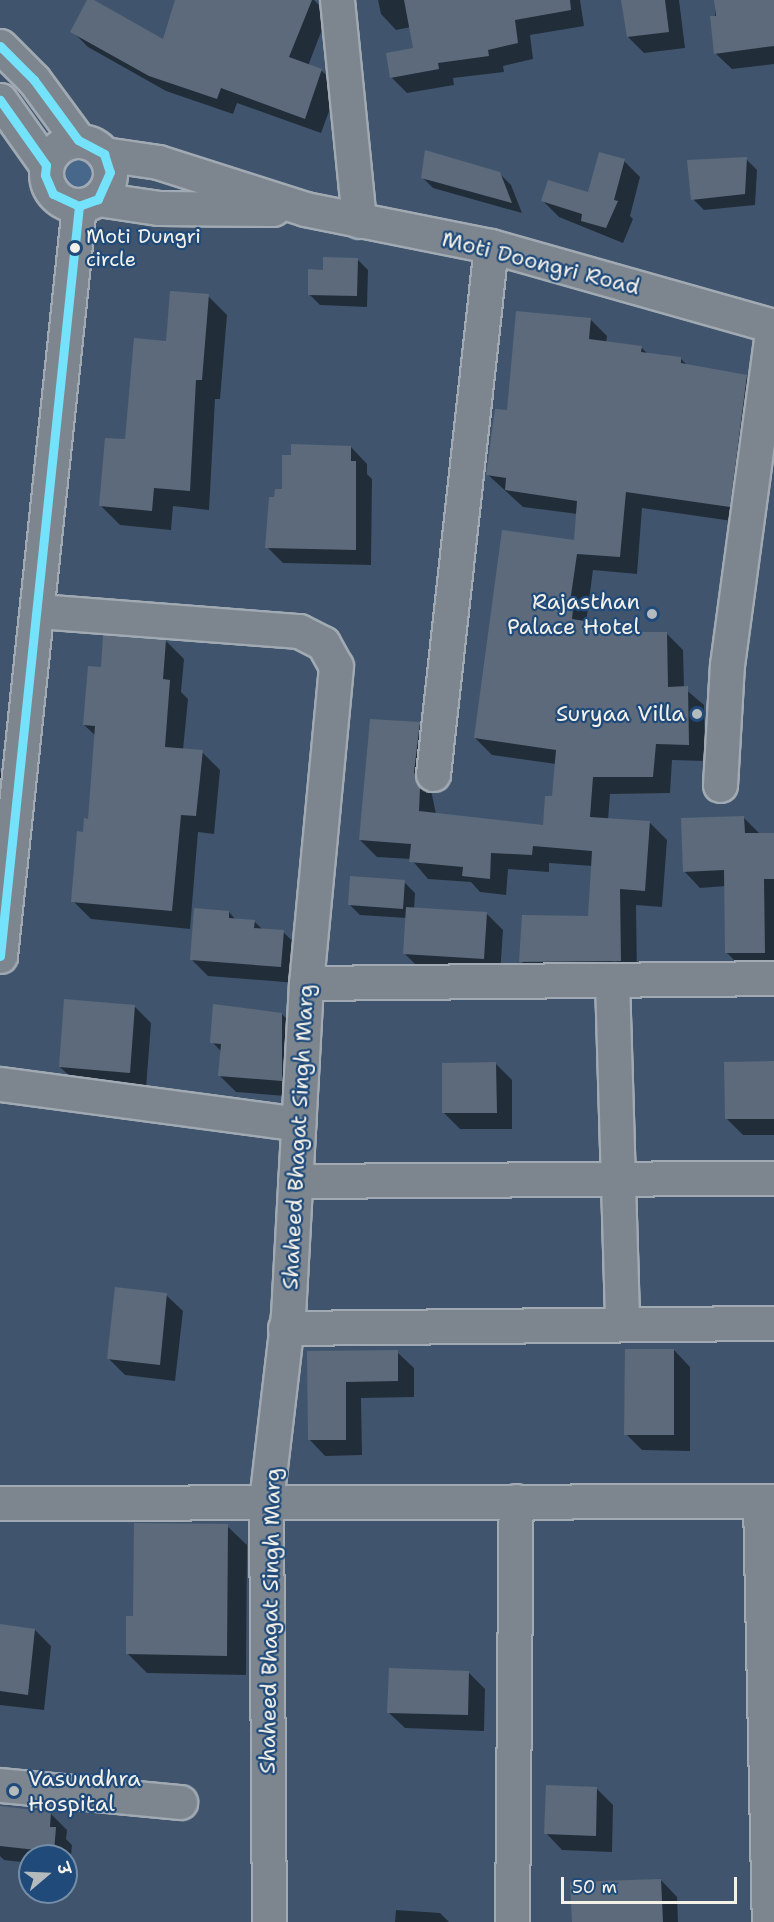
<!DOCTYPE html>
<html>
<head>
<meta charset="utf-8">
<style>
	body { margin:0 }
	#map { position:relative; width:774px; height:1922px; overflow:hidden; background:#40556d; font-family:"Shantell Sans","Playpen Sans Deva",sans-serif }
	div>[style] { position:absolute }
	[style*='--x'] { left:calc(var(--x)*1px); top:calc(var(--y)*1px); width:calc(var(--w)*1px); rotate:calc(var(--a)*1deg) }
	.green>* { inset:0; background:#48688b }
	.round { border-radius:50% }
	.shadow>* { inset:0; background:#0007 }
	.building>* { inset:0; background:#5c6a7b }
	.roads { filter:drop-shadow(2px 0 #a1aab3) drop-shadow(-2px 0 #a1aab3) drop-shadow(0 2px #a1aab3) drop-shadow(0 -2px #a1aab3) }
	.minor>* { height:33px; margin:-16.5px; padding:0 16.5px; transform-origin:16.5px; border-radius:16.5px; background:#7d868f }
	.minor>.ring { margin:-16.5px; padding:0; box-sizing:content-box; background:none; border:33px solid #7d868f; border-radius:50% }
	.bus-1>* { height:9px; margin:-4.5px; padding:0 4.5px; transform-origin:4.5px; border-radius:4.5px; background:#73e2fa }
	.dots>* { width:16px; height:16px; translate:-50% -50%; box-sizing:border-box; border:3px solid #1f4a7a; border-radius:50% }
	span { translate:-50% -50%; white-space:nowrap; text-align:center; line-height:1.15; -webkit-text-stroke:4.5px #1f4a7a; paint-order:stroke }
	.bus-label { font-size:20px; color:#f4f1e8 }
	.left { translate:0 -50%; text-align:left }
	.street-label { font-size:22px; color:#f4f1e8 }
	.poi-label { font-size:22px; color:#f4f1e8 }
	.right { translate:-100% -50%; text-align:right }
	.north { position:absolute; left:18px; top:1844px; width:60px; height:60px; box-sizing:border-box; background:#1f4a7a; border:2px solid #748da6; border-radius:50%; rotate:71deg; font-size:16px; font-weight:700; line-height:24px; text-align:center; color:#f4f1e8 }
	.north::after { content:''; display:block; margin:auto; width:21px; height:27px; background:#b5babd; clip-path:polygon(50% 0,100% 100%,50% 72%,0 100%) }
	.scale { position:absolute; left:561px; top:1877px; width:176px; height:27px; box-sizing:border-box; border:3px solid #f4f1e8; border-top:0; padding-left:8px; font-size:18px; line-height:21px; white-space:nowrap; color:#f4f1e8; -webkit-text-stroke:4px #1f4a7a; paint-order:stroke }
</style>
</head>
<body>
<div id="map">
	<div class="green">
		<div class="round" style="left:58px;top:153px;width:40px;height:40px"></div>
	</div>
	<div class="shadow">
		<div style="clip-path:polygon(89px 0,164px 41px,177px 0,314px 0,328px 14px,308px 66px,322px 71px,338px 87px,321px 133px,237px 103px,233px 114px,166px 91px,88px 47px,72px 31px)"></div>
		<div style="clip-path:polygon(378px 0,580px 0,584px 26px,530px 35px,533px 59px,503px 66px,504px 72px,453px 78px,454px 85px,407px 93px,391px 77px,414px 50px,411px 27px,396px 30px,381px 14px)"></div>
		<div style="clip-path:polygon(623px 0,679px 0,685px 48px,644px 53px,628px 37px)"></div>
		<div style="clip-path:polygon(715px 0,774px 0,774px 64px,732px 69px,715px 53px)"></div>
		<div style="clip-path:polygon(746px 159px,757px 170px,755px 205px,704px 210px,693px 199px)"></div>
		<div style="clip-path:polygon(624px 161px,640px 177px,630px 216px,633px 219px,623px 243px,559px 217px,543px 201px,589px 194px)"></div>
		<div style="clip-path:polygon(499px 173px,511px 185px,522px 213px,433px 188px,422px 177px)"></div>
		<div style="clip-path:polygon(357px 259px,368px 270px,367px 307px,320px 305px,309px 294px,324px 272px)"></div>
		<div style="clip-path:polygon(208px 296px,227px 315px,220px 399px,215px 399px,209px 510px,173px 506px,171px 530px,120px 525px,101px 506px,168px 343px)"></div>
		<div style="clip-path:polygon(590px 319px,607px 336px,606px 343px,642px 348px,648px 354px,681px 359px,687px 365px,747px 376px,764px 393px,746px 523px,642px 508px,637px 574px,593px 570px,586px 623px,609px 626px,617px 634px,666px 633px,683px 650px,684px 688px,704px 705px,705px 761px,672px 760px,670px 793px,610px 794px,608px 820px,650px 823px,667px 840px,662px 907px,636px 905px,637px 977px,537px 978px,521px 961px,589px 917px,593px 866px,549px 863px,549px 872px,508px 869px,506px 895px,480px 892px,471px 882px,428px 879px,411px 859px,377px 857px,360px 840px,419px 724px,436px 741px,431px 790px,436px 814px,544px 826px,553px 798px,556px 764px,492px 755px,475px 738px,575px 542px,578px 514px,523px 507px,487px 474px,509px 412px)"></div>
		<div style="clip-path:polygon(351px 447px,367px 464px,367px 474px,372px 479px,371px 565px,283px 563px,267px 547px,283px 491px)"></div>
		<div style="clip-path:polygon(166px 641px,184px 659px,181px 692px,188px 699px,183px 750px,202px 752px,220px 770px,214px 834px,198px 832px,190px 929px,91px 919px,73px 901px,89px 820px,96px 736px,84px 725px,102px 668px)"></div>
		<div style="clip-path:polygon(0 772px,5px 776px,0 839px)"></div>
		<div style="clip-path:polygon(744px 818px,760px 834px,774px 834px,774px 969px,743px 969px,727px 953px,726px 886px,700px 888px,684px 871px)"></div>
		<div style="clip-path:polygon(404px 882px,415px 893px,414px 909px,487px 914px,503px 930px,500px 975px,421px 970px,404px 953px,407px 918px,360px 915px,349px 904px)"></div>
		<div style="clip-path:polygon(229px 912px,236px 920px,254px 921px,263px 930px,283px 932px,300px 948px,297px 983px,208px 976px,191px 959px)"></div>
		<div style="clip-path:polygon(214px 1005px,282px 1014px,298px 1031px,298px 1097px,236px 1092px,220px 1076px,222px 1052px,212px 1042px)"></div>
		<div style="clip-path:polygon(134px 1006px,151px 1023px,146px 1089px,77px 1083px,60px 1067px)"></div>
		<div style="clip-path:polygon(774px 1063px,774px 1135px,743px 1135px,726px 1118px)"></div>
		<div style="clip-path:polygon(496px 1064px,512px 1080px,512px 1129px,460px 1129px,444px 1113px)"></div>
		<div style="clip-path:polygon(166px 1295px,183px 1311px,175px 1381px,125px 1375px,109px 1359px)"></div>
		<div style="clip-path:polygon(674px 1350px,690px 1367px,690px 1451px,642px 1450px,626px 1434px)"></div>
		<div style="clip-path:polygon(308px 1352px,397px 1352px,414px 1368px,414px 1397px,361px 1398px,362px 1455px,325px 1456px,309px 1439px)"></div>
		<div style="clip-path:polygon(227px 1526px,247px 1545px,246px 1675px,147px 1673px,127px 1653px,134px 1617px)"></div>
		<div style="clip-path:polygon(0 1626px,35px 1630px,51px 1646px,44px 1710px,0 1705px)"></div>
		<div style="clip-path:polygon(469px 1673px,485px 1689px,484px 1731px,405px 1728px,388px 1712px)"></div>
		<div style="clip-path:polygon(597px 1789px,613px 1805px,612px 1852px,562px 1850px,546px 1833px)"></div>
		<div style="clip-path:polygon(0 1808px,51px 1814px,67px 1830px,66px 1839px,72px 1845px,70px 1868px,66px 1867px,66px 1856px,30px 1856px,30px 1863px,4px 1860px,0 1856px)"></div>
		<div style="clip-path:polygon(661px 1880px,677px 1897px,678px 1922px,574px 1922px)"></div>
		<div style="clip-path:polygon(396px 1910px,440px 1913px,449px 1922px,395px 1922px)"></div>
	</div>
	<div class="building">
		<div style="clip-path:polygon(87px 0,94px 0,163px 39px,175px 0,312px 0,289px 57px,322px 69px,305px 119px,221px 88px,217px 99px,149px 76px,70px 32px)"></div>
		<div style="clip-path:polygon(404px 0,570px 0,571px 10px,515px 20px,518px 43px,488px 50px,489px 56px,438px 63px,439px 69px,390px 78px,386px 53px,413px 48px)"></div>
		<div style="clip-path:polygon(621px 0,665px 0,669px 32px,627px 37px)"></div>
		<div style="clip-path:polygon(714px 0,774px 0,774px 46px,714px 54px,710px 16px,716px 16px)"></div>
		<div style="clip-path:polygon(425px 150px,500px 172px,512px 203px,421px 178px)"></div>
		<div style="clip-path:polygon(599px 152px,625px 159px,614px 200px,618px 201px,606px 228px,581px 221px,582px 214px,541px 201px,548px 180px,588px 192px)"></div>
		<div style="clip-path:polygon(747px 157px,745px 194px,691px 200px,687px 160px)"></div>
		<div style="clip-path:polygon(323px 257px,358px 258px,357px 296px,308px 295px,308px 269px,323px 270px)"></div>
		<div style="clip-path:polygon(170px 291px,209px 294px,202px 380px,196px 380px,190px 491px,154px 488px,152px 511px,99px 506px,105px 438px,125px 439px,134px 338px,166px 341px)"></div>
		<div style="clip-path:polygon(516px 311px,591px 318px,589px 339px,642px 346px,641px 352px,681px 357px,681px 363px,747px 375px,730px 507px,626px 492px,620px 557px,577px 554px,569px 609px,573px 610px,572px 619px,610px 625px,609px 632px,667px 632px,668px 687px,688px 686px,689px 745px,656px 744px,653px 777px,593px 777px,590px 817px,650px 821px,645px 891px,620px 889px,621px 961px,519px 962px,522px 915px,588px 916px,592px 851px,533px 846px,532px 855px,491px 853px,490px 879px,462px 876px,463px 867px,409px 862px,411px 844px,359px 840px,370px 719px,420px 722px,414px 772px,420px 787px,419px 811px,543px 825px,545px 796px,552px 796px,556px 750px,474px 738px,502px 530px,574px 540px,577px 501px,505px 490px,506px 478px,486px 475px,495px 409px,507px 410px)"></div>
		<div style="clip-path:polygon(291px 444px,351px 446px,351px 461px,356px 461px,356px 550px,265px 548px,269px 497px,274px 497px,275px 489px,282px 489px,282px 455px,291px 455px)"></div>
		<div style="clip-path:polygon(103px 635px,166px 640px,163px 679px,170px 680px,165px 747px,203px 750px,196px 816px,181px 815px,172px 911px,71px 902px,77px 831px,83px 832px,84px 818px,88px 819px,95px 726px,83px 725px,88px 666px,101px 667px)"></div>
		<div style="clip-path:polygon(744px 816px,745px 833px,774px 833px,774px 879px,764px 879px,765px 953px,725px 953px,724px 870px,683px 872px,681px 818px)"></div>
		<div style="clip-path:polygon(350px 876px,405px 880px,403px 909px,348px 905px)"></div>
		<div style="clip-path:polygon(406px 907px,487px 912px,484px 959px,403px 954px)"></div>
		<div style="clip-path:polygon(194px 908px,229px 911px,229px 918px,255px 920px,254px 928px,284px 930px,281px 967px,190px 960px)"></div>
		<div style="clip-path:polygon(64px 999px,135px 1005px,130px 1073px,59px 1067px)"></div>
		<div style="clip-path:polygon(213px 1004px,282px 1013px,282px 1081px,218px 1076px,221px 1044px,210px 1043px)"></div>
		<div style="clip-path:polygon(774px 1061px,774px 1119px,725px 1119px,724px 1062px)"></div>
		<div style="clip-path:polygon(496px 1062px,497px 1113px,442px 1113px,442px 1063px)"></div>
		<div style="clip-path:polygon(115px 1287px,167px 1293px,160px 1365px,107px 1359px)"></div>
		<div style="clip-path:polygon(625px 1349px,674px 1349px,674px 1435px,624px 1435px)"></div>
		<div style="clip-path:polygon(398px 1350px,398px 1381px,346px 1382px,346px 1440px,308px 1440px,307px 1351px)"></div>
		<div style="clip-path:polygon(134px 1523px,228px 1524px,227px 1656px,126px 1654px,126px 1616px,133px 1616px)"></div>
		<div style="clip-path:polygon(0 1624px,35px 1629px,28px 1695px,0 1691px)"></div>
		<div style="clip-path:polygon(389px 1668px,469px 1671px,468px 1715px,387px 1713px)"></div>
		<div style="clip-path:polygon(546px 1785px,597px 1787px,596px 1836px,544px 1834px)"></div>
		<div style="clip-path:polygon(0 1806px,51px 1812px,50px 1827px,56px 1827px,54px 1852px,0 1846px)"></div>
		<div style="clip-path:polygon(661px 1879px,663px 1922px,572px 1922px,570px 1882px)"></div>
	</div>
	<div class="roads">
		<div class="minor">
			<div style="--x:337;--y:0;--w:222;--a:84.3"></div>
			<div style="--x:0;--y:46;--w:48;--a:45"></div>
			<div style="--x:34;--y:80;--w:74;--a:53.7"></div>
			<div style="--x:0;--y:100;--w:80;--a:54.7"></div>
			<div class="ring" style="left:46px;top:141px;width:31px;height:31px"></div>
			<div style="--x:104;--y:154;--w:55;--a:8.4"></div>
			<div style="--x:158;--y:162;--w:154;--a:17.7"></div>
			<div style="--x:305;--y:209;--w:190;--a:11.3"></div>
			<div style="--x:491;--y:246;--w:294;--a:15.8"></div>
			<div style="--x:98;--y:199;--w:62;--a:8.4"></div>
			<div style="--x:159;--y:208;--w:114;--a:0.5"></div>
			<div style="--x:38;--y:611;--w:262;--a:4.4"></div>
			<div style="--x:299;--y:631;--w:27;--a:27"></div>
			<div style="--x:323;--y:643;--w:26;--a:61"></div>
			<div style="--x:336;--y:666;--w:318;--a:95.4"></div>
			<div style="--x:306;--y:983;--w:331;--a:93.1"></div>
			<div style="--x:288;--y:1314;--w:189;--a:96.7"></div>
			<div style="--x:266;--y:1502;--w:420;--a:89.6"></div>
			<div style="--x:433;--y:774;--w:531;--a:-83.73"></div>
			<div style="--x:720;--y:785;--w:120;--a:-86.7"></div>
			<div style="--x:727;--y:665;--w:342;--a:-82.3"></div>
			<div style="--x:0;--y:956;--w:754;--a:-83.99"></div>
			<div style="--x:612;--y:980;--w:344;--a:88.3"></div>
			<div style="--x:306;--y:983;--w:468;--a:-0.6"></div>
			<div style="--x:0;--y:1084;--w:301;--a:7.6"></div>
			<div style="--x:295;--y:1181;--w:479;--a:-0.4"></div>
			<div style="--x:285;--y:1328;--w:489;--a:-0.6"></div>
			<div style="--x:760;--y:1501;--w:421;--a:88.8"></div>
			<div style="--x:0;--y:1503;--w:774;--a:-0.15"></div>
			<div style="--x:0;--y:1785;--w:181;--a:5.4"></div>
			<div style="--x:512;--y:1922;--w:421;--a:-89.5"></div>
		</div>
	</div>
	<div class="bus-1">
		<div style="--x:0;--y:46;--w:48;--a:45"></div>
		<div style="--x:34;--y:80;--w:74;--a:53.7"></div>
		<div style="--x:78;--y:140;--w:30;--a:28"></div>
		<div style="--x:104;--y:154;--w:19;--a:72"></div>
		<div style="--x:110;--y:172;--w:30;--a:114"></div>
		<div style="--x:98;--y:199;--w:20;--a:160"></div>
		<div style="--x:79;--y:206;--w:29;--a:-155"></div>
		<div style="--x:53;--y:194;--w:21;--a:-113"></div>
		<div style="--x:45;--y:175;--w:10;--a:-84"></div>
		<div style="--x:46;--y:165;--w:80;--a:-125.3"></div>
		<div style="--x:0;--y:956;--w:754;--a:-83.99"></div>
	</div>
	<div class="dots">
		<div style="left:75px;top:248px;background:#f4f1e8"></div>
		<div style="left:652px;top:614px;background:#b5babd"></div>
		<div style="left:697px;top:714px;background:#b5babd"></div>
		<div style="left:14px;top:1791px;background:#b5babd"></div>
	</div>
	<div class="bus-label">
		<span class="left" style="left:86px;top:248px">Moti Dungri<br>circle</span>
	</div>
	<div class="street-label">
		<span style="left:541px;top:263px;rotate:14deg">Moti Doongri Road</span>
		<span style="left:298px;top:1137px;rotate:-87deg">Shaheed Bhagat Singh Marg</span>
		<span style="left:270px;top:1621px;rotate:-89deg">Shaheed Bhagat Singh Marg</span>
	</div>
	<div class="poi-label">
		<span class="right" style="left:640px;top:614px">Rajasthan<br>Palace Hotel</span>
		<span class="right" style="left:685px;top:714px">Suryaa Villa</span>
		<span class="left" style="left:28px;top:1791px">Vasundhra<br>Hospital</span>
	</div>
	<div class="north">उ</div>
	<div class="scale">50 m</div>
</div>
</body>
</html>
